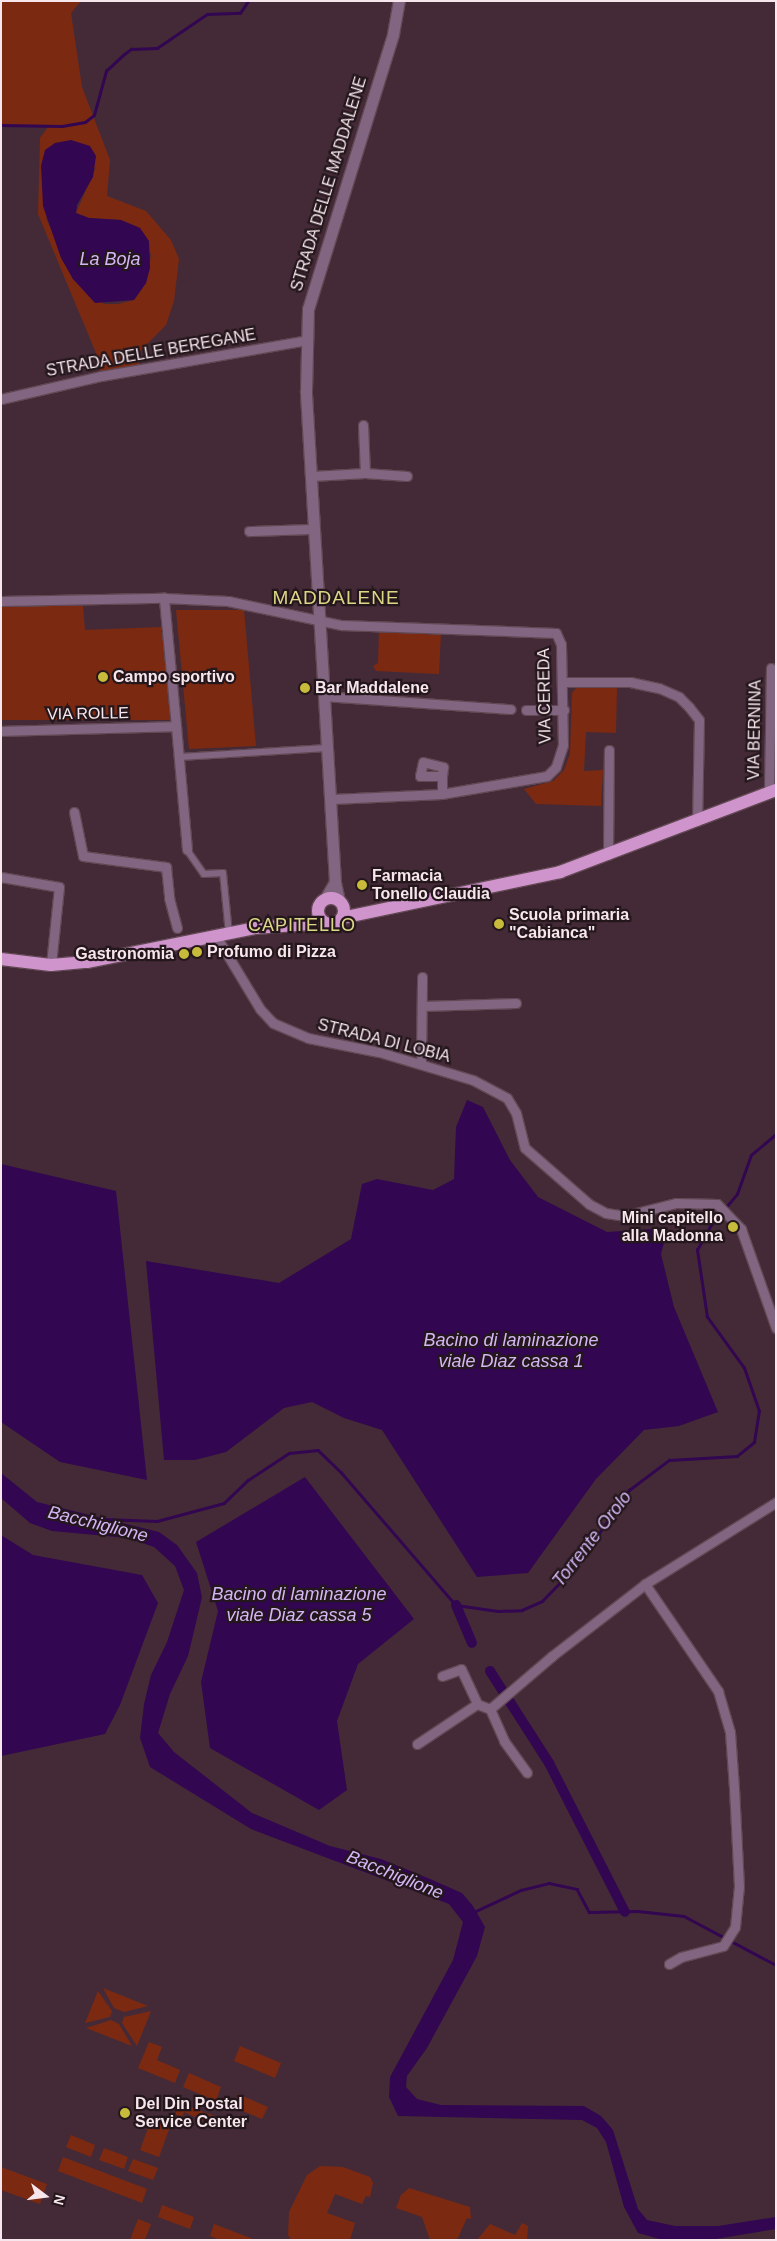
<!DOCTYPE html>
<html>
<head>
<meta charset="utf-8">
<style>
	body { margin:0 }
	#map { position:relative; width:777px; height:2241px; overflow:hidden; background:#442a36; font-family:Helvetica,sans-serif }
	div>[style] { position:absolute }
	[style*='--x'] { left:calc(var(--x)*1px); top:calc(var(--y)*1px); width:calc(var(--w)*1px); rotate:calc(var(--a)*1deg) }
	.green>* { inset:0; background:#7c2912 }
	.water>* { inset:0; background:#320651 }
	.stream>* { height:2.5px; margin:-1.25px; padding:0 1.25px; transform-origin:1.25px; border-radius:1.25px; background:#320651 }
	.canal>* { height:10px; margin:-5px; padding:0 5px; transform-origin:5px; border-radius:5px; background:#320651 }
	.roads { filter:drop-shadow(1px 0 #614853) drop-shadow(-1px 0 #614853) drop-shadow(0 1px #614853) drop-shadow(0 -1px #614853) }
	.pedestrian>* { height:6px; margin:-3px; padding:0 3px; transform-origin:3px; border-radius:3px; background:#826580 }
	.minor>* { height:9px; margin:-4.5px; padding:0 4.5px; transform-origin:4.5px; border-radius:4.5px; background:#826580 }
	.tertiary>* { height:11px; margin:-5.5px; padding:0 5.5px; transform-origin:5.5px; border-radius:5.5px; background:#826580 }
	.primary>* { height:12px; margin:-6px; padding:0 6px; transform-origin:6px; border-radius:6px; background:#d094cd }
	.primary>.ring { margin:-6px; padding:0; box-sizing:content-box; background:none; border:12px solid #d094cd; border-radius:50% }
	.dots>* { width:14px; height:14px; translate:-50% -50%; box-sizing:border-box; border:2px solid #23171c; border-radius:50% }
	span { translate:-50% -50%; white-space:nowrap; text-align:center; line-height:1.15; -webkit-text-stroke:4.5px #23171c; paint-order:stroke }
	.street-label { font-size:16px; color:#f8e6ed }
	.poi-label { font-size:16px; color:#f8e6ed; font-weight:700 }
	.left { translate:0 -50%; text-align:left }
	.right { translate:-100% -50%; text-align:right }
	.water-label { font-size:18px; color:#d4b6f5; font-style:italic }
	.neighbourhood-label { font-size:18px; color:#ded687; letter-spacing:1px }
	.quarter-label { font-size:19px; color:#ded687; letter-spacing:1px }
	.frame { position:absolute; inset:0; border:2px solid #f8e6ed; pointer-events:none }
	.north { position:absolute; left:20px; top:2171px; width:50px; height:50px; -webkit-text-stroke:4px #23171c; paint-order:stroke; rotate:105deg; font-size:14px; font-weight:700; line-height:20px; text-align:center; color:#f8e6ed }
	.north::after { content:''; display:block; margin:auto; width:18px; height:22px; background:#f8e6ed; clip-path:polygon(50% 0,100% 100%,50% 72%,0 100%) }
</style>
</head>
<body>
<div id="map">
	<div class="green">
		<div style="clip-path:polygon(evenodd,1px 1px,81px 1px,71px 13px,82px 87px,110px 160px,107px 196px,146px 211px,171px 240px,179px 259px,174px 301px,166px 325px,139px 352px,140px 369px,101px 376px,96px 353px,38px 214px,40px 138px,48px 127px,1px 127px,1px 1px,96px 167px,76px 213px,89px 218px,121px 220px,140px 228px,151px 255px,146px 283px,134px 300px,118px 304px,104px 304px,73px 279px,46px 218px,96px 167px)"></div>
		<div style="clip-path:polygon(1px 606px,83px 606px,85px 630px,161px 627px,161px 632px,167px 632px,172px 720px,1px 720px)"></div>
		<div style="clip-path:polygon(176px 610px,244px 610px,256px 746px,189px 749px)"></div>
		<div style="clip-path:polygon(379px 630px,427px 632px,427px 635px,441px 633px,439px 674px,376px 671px,373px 666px,378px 663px)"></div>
		<div style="clip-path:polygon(617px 687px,616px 733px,586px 732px,584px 771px,603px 770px,601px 806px,536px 804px,524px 789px,553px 781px,564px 770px,570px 754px,572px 693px,576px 688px)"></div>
		<div style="clip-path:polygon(103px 1988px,148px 2006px,124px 2012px,114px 2008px)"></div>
		<div style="clip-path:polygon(98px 1991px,112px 2011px,110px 2017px,85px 2023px)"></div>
		<div style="clip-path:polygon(151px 2011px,137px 2046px,122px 2023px,124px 2017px)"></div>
		<div style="clip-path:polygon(111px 2020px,119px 2024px,132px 2046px,86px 2028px)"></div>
		<div style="clip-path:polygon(149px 2042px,162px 2047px,157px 2060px,180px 2070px,175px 2083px,138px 2068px)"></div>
		<div style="clip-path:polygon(240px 2046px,281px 2063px,275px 2078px,234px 2061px)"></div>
		<div style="clip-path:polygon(189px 2073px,221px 2087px,216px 2101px,183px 2087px)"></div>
		<div style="clip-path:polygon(238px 2094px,268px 2107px,262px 2119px,233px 2107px)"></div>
		<div style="clip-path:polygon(180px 2103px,225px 2120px,221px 2129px,184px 2112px,182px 2117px,175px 2114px)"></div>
		<div style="clip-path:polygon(152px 2117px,171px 2124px,159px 2157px,140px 2150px)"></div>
		<div style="clip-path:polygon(71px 2135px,95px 2145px,91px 2157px,66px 2147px)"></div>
		<div style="clip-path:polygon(104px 2148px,128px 2157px,124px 2169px,99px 2160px)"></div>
		<div style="clip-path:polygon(63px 2157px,147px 2189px,142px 2203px,58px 2171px)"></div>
		<div style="clip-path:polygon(133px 2159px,158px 2168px,153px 2180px,128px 2171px)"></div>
		<div style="clip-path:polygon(320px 2166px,343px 2167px,370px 2177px,373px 2183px,370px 2197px,366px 2196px,362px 2204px,335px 2194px,327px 2213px,355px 2223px,350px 2240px,291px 2240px,288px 2235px,289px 2212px,307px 2175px)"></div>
		<div style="clip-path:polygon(1px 2167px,47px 2184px,40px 2204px,1px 2190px)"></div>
		<div style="clip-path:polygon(409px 2188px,470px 2207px,471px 2219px,467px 2218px,457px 2240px,430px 2240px,422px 2217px,396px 2208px,401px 2195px)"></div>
		<div style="clip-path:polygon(162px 2205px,194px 2217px,190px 2229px,158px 2217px)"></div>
		<div style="clip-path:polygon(138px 2219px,151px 2224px,145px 2240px,130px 2240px)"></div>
		<div style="clip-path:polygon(522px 2223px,528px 2226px,527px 2240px,477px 2240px,490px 2224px,515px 2235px)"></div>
		<div style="clip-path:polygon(214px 2224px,253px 2239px,253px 2240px,220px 2240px,210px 2236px)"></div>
	</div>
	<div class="water">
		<div style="clip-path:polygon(71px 140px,90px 146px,96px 156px,93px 177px,77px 205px,76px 213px,89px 218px,121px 220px,140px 228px,149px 241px,150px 268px,146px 283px,134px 300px,95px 303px,73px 279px,61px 258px,43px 206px,41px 166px,45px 150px,55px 143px)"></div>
		<div style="clip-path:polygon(467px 1100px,483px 1107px,510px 1160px,538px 1197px,607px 1232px,668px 1228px,661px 1254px,674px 1307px,718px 1412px,679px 1426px,644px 1430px,596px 1479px,528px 1573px,477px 1577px,382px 1430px,344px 1418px,312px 1402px,284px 1408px,226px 1452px,195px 1460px,164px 1460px,146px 1261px,279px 1283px,351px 1239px,362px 1184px,377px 1179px,433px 1190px,454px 1179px,456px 1127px)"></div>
		<div style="clip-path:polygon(1px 1164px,116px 1191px,147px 1480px,60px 1462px,1px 1422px)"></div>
		<div style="clip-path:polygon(1px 1473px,37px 1502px,159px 1532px,177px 1545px,197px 1573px,202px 1597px,195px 1627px,188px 1656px,170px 1694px,158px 1733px,174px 1752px,252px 1813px,330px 1846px,381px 1859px,430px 1879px,462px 1893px,473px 1906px,485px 1927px,477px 1956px,427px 2048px,407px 2076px,406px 2087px,417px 2099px,441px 2105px,584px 2106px,601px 2116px,613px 2130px,638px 2209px,647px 2220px,675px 2226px,718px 2226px,776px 2217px,776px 2229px,710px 2240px,663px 2240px,638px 2233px,624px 2207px,606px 2142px,597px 2128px,582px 2120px,398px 2116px,389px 2097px,390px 2077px,453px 1960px,463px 1922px,449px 1904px,251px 1829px,150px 1767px,140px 1738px,144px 1704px,151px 1675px,167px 1642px,184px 1590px,175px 1566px,154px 1547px,128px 1538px,52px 1531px,30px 1523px,1px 1498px)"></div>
		<div style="clip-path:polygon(305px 1477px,414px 1619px,358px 1664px,337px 1721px,347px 1790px,319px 1810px,210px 1748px,201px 1682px,218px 1611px,196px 1542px)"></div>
		<div style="clip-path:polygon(1px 1535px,33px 1555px,142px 1575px,158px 1603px,120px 1705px,105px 1734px,1px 1756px)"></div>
	</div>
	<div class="stream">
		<div style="--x:1;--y:125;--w:61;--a:0.9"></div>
		<div style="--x:62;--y:126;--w:23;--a:-10"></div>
		<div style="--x:85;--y:122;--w:11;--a:-38"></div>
		<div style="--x:94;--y:115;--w:46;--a:-74.7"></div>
		<div style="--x:106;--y:71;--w:23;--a:-43"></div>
		<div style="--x:123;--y:55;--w:10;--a:-37"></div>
		<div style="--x:131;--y:49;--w:26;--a:-2"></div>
		<div style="--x:157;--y:48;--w:60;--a:-34.2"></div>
		<div style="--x:207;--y:14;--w:33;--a:-2"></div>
		<div style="--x:240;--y:13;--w:14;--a:-56"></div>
		<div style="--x:103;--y:1519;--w:54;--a:2.1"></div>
		<div style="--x:157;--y:1521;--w:69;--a:-15"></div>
		<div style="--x:224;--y:1503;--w:33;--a:-44"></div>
		<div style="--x:248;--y:1480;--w:49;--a:-33.4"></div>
		<div style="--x:289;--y:1453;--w:29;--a:-6"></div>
		<div style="--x:318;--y:1450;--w:32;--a:44"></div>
		<div style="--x:341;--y:1472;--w:176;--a:49.2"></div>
		<div style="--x:456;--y:1605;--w:42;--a:8.1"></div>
		<div style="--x:498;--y:1611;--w:24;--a:-2"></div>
		<div style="--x:522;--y:1610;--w:22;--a:-24"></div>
		<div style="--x:542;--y:1601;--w:49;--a:-45.8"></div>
		<div style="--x:576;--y:1566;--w:93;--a:-55.1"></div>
		<div style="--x:629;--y:1490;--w:50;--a:-36.9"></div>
		<div style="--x:669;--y:1460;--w:68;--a:-3.4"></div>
		<div style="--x:737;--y:1456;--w:22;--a:-39"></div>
		<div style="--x:754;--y:1442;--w:31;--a:-81"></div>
		<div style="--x:759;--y:1411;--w:46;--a:-109.2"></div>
		<div style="--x:744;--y:1368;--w:63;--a:-126"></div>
		<div style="--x:707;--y:1317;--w:68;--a:-98.5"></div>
		<div style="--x:697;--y:1250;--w:29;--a:-61"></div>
		<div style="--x:711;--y:1225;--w:40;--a:-50"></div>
		<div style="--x:737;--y:1194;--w:41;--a:-70.3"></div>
		<div style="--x:751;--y:1155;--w:33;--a:-40"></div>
		<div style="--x:474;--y:1912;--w:52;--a:-25.1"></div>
		<div style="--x:521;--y:1890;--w:29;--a:-14"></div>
		<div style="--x:549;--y:1883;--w:29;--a:12"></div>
		<div style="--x:577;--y:1889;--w:26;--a:62"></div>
		<div style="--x:589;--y:1912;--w:49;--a:-1.2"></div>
		<div style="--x:638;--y:1911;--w:46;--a:6.2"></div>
		<div style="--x:684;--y:1916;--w:104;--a:28"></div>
	</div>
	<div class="canal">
		<div style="--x:456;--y:1605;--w:41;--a:67.2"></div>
		<div style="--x:490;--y:1671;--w:109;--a:57.3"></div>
		<div style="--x:549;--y:1763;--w:167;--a:63"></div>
	</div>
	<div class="roads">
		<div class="pedestrian">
			<div style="--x:179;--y:757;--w:149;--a:-3.5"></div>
			<div style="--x:187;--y:850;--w:29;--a:55"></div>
			<div style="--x:204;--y:874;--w:19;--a:-3"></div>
			<div style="--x:223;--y:873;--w:61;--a:84.4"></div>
		</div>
		<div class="minor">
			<div style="--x:1;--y:399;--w:103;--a:-13"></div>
			<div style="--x:101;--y:376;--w:209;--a:-9.9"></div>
			<div style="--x:363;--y:425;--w:48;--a:87.6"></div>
			<div style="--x:312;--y:476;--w:53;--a:-3.2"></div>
			<div style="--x:365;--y:473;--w:42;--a:4.1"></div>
			<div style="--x:249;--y:531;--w:65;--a:-1.8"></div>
			<div style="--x:1;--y:601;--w:163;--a:-1.1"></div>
			<div style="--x:164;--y:598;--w:64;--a:2.7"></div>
			<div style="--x:228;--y:601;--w:116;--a:12"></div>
			<div style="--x:341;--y:625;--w:215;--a:2.1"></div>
			<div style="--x:556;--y:633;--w:12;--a:66"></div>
			<div style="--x:561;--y:644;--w:101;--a:88.9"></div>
			<div style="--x:563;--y:745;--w:23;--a:108"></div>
			<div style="--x:556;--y:767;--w:13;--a:135"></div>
			<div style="--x:547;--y:776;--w:107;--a:170.3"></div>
			<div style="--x:442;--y:794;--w:110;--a:177.4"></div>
			<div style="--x:563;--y:682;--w:67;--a:0"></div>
			<div style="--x:630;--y:682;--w:30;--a:12"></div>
			<div style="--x:659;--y:688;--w:22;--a:24"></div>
			<div style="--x:679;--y:697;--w:14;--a:45"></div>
			<div style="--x:689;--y:707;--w:16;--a:52"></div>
			<div style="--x:699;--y:720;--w:101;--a:91.1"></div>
			<div style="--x:323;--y:696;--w:188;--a:4"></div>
			<div style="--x:526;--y:710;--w:38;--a:0"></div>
			<div style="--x:176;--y:726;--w:124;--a:84.9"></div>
			<div style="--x:1;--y:731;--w:175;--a:-1.6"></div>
			<div style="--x:176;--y:726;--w:129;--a:-95.4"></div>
			<div style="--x:769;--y:793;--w:125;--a:-89.1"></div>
			<div style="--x:442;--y:794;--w:18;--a:-90"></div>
			<div style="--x:442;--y:776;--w:22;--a:180"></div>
			<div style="--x:420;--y:776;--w:14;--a:-78"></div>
			<div style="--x:423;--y:762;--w:21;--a:14"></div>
			<div style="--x:443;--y:767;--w:9;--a:96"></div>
			<div style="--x:74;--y:812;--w:45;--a:78.4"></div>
			<div style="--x:83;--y:856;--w:84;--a:7.5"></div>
			<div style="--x:166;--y:867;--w:31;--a:84"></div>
			<div style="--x:169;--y:898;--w:31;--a:75"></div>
			<div style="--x:608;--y:855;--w:105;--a:-89.5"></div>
			<div style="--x:1;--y:877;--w:59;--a:9.8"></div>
			<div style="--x:59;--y:887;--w:78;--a:95.9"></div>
			<div style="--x:216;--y:936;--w:85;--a:58.9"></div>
			<div style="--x:260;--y:1009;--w:19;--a:47"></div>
			<div style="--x:273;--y:1023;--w:38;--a:23"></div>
			<div style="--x:308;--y:1038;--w:72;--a:11.2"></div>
			<div style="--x:379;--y:1052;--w:98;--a:16.6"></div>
			<div style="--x:473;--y:1080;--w:38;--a:28"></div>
			<div style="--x:507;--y:1098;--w:17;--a:59"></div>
			<div style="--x:516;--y:1113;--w:36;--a:76"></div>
			<div style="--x:525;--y:1148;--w:85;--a:41.2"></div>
			<div style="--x:589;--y:1204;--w:19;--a:28"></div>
			<div style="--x:606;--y:1213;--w:18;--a:9"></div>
			<div style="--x:624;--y:1216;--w:54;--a:-14"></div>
			<div style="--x:676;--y:1203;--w:41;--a:1.4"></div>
			<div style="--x:717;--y:1204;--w:35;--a:46"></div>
			<div style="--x:741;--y:1229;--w:105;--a:70.5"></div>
			<div style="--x:423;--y:1006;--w:93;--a:-1.8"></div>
			<div style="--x:421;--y:1063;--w:86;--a:-89.3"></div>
			<div style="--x:645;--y:1584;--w:130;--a:55.7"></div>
			<div style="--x:718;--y:1691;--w:43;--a:73.7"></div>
			<div style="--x:730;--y:1732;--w:56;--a:85.9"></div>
			<div style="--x:734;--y:1788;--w:98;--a:87.1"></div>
			<div style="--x:739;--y:1886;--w:41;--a:95.6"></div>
			<div style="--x:735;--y:1927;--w:22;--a:122"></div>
			<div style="--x:723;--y:1946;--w:43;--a:165.3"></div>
			<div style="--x:681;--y:1957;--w:14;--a:150"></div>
			<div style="--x:442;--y:1676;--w:20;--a:-20"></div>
			<div style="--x:461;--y:1669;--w:38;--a:65"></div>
			<div style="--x:490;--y:1709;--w:82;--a:-40.5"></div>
			<div style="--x:552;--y:1656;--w:118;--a:-37.7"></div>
			<div style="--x:645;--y:1584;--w:155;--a:-32"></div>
			<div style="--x:490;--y:1709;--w:35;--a:66"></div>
			<div style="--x:504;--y:1741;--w:39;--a:54"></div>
			<div style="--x:417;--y:1744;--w:72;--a:-33.7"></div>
			<div style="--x:477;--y:1704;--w:14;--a:21"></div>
		</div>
		<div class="tertiary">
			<div style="--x:325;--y:899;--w:20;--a:-60"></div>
			<div style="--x:339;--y:901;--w:19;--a:-102"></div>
			<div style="--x:335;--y:882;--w:492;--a:-93.4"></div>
			<div style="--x:306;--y:391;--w:82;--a:-88.6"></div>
			<div style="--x:308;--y:309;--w:288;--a:-72.8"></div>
			<div style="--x:393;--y:34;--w:34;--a:-80"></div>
		</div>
		<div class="primary">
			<div class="ring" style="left:318px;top:898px;width:14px;height:14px"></div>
			<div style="--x:342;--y:918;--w:223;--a:-11.9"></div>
			<div style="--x:560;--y:872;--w:231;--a:-20.8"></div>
			<div style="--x:1;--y:959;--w:50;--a:6.8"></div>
			<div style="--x:51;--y:965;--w:36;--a:-5"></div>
			<div style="--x:87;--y:962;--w:171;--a:-11.4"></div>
			<div style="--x:255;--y:928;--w:69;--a:-4.1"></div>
		</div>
	</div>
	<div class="dots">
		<div style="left:103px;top:677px;background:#c8bb3b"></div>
		<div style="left:305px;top:688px;background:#c8bb3b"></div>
		<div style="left:362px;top:885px;background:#c8bb3b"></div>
		<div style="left:499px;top:924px;background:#c8bb3b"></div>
		<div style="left:197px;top:952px;background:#c8bb3b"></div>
		<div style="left:184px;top:954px;background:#c8bb3b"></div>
		<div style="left:733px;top:1227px;background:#c8bb3b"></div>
		<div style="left:125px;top:2113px;background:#c8bb3b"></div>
	</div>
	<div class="street-label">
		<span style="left:329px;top:184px;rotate:-73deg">STRADA DELLE MADDALENE</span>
		<span style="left:151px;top:353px;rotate:-10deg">STRADA DELLE BEREGANE</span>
		<span style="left:545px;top:696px;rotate:-91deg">VIA CEREDA</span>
		<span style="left:88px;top:714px;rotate:-1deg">VIA ROLLE</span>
		<span style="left:755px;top:730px;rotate:-89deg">VIA BERNINA</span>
		<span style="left:384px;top:1041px;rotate:14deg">STRADA DI LOBIA</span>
	</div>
	<div class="poi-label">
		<span class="left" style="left:113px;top:677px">Campo sportivo</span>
		<span class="left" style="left:315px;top:688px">Bar Maddalene</span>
		<span class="left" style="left:372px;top:885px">Farmacia<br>Tonello Claudia</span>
		<span class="left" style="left:509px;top:924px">Scuola primaria<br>"Cabianca"</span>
		<span class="left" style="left:207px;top:952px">Profumo di Pizza</span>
		<span class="right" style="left:174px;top:954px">Gastronomia</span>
		<span class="right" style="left:723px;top:1227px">Mini capitello<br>alla Madonna</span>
		<span class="left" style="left:135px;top:2113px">Del Din Postal<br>Service Center</span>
	</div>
	<div class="water-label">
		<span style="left:110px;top:259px">La Boja</span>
		<span style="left:511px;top:1351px">Bacino di laminazione<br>viale Diaz cassa 1</span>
		<span style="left:98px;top:1524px;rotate:14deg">Bacchiglione</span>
		<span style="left:592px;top:1539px;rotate:-52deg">Torrente Orolo</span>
		<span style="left:299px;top:1605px">Bacino di laminazione<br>viale Diaz cassa 5</span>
		<span style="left:395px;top:1875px;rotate:22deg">Bacchiglione</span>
	</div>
	<div class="neighbourhood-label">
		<span style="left:302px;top:925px">CAPITELLO</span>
	</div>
	<div class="quarter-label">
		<span style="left:336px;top:598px">MADDALENE</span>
	</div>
	<div class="frame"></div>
	<div class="north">N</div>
</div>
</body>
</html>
